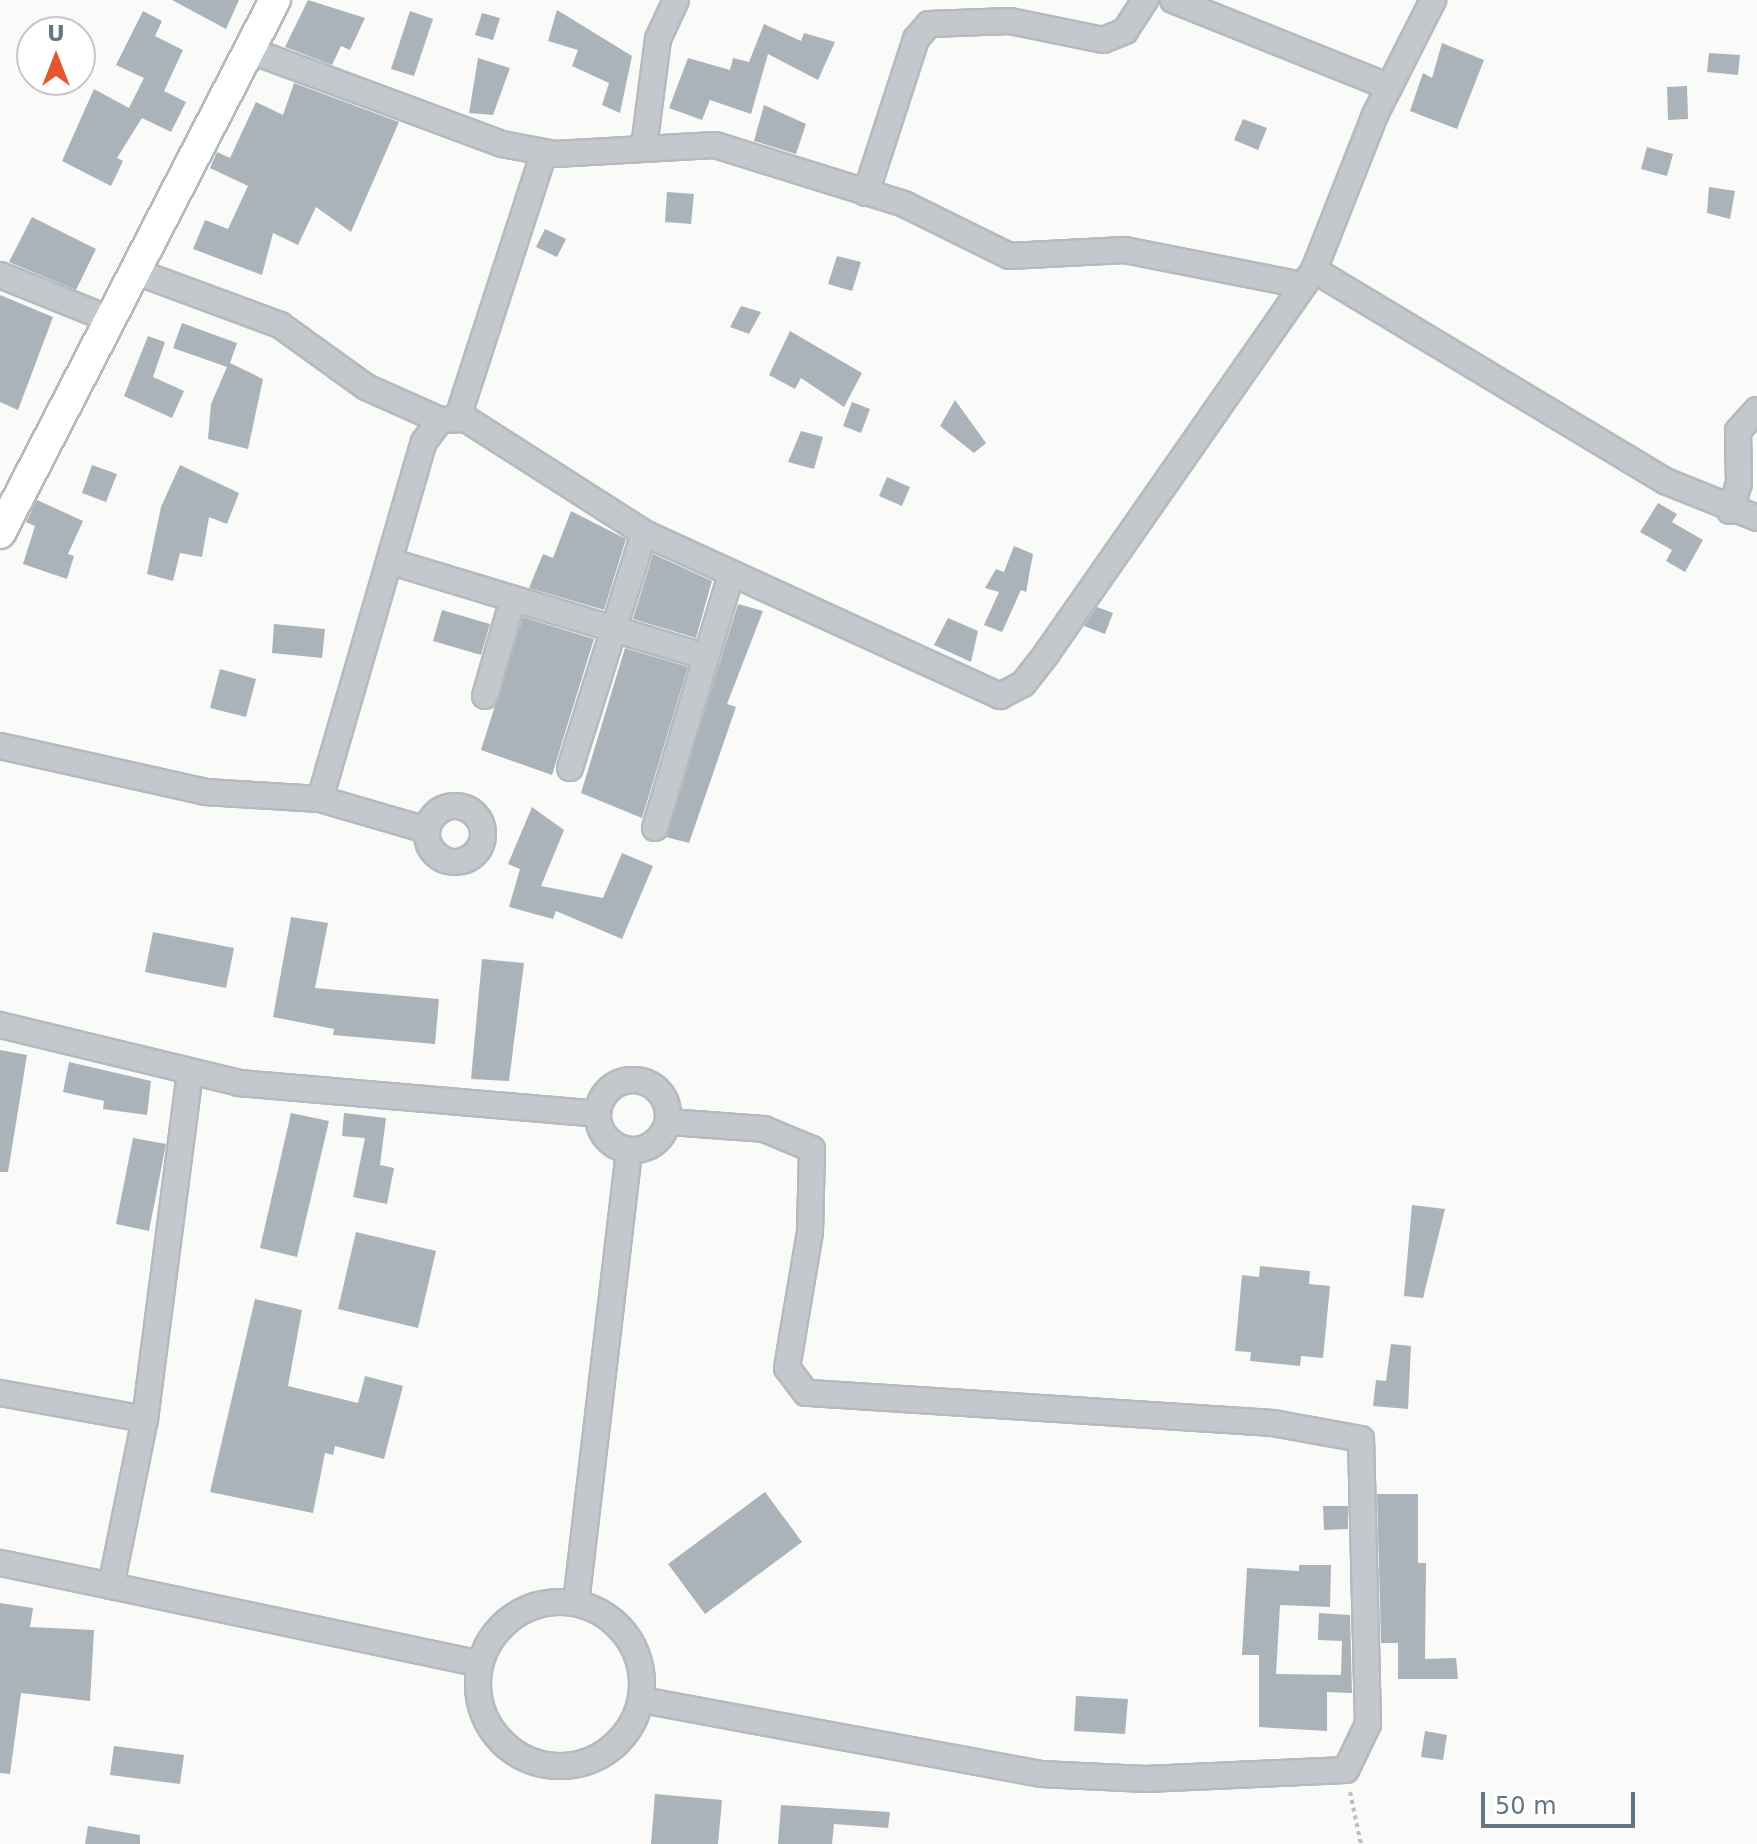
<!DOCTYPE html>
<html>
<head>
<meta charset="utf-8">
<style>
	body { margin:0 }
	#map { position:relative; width:1757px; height:1844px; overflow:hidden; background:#fafaf8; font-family:"DejaVu Sans",sans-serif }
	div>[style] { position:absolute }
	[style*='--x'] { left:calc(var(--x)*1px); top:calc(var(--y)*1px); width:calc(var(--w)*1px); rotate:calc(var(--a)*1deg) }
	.building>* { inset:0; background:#aab3b9 }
	.path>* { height:4px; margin-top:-2px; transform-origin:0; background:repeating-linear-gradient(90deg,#bbbfc2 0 4px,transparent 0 8px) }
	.roads { filter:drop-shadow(2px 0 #b5babe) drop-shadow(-2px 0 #b5babe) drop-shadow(0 2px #b5babe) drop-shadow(0 -2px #b5babe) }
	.minor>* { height:24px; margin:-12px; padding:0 12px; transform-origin:12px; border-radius:12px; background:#c3c8cc }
	.minor>.ring { margin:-12px; padding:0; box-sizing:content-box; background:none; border:24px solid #c3c8cc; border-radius:50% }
	.major>* { height:30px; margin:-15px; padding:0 15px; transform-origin:15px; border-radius:15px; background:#fff }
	span { translate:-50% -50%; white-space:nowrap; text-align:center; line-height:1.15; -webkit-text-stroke:8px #fff; paint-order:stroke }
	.north { position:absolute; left:16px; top:16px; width:80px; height:80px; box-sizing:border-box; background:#fff; border:2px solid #c1c8cd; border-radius:50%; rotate:0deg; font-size:22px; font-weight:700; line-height:32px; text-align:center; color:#657683 }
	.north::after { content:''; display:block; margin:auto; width:28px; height:36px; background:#e4572e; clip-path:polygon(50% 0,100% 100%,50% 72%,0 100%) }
	.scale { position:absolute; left:1481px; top:1792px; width:154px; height:36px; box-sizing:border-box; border:4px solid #657683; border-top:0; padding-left:10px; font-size:24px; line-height:28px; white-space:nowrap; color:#657683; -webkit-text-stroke:6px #fff; paint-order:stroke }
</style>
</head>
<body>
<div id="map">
	<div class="building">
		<div style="clip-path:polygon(172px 0,239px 0,226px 29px)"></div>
		<div style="clip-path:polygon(308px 0,365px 18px,350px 50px,341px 46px,332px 65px,285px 47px)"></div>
		<div style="clip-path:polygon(557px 10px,632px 56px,620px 113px,602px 105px,609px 83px,572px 66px,578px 50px,548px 41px)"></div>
		<div style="clip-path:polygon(143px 11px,162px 21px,155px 36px,183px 50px,164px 91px,186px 102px,171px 132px,142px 118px,117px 158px,123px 161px,111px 186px,62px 161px,94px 89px,129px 108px,144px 78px,116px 65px)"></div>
		<div style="clip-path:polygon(410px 11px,433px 19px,414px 76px,391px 69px)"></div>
		<div style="clip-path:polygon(482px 13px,500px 18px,493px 40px,475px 35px)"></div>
		<div style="clip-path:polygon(764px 24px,801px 41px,804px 33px,835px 42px,818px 80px,768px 54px,751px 114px,710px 100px,702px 120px,669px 108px,688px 58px,730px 70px,733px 58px,749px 62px)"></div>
		<div style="clip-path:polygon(1442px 43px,1484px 60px,1457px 129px,1410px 111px,1423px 73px,1432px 78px)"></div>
		<div style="clip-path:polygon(1709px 53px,1740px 55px,1738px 75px,1707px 72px)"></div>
		<div style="clip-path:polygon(478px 58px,510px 68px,493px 115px,469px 113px)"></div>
		<div style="clip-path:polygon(294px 83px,399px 122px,351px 232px,316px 207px,298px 245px,273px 233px,262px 275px,193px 249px,205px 220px,228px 229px,248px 186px,210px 168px,217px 152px,230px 158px,256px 102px,283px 115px)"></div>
		<div style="clip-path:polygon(1687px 86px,1688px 119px,1668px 120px,1667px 87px)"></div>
		<div style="clip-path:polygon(764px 105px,806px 124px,796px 154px,754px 141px)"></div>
		<div style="clip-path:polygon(1243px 119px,1267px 128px,1258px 150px,1234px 140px)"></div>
		<div style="clip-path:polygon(1647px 147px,1673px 154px,1667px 176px,1641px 169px)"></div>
		<div style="clip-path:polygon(1709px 187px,1735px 191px,1730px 219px,1707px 213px)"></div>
		<div style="clip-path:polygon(667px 192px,694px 194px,691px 224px,665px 222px)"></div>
		<div style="clip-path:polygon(32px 217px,96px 249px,76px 290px,9px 262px)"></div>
		<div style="clip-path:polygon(545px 229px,566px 239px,557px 257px,536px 247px)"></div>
		<div style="clip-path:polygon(837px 256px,861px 262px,852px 291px,828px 284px)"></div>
		<div style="clip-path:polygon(0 295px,53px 317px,18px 410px,0 402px)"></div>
		<div style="clip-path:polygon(741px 306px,761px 312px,749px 334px,730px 327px)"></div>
		<div style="clip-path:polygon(182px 323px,237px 343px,230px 363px,263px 379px,248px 449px,208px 439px,211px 404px,227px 367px,173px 348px)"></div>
		<div style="clip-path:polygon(790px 331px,862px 373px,844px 407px,801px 378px,795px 389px,769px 375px)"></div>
		<div style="clip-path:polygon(148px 336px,165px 342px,153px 377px,184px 391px,172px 418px,124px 396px)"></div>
		<div style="clip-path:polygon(955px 400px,986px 443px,974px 453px,940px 426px)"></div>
		<div style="clip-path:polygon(852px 402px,870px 409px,861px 433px,843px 426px)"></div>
		<div style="clip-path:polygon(801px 431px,823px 437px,814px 469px,788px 462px)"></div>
		<div style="clip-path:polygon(92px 465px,117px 474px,106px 502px,82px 493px)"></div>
		<div style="clip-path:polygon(180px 465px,239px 493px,227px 524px,209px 517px,202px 557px,180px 553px,173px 581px,147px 574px,161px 507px)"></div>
		<div style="clip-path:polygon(887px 477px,910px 487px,902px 506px,879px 496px)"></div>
		<div style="clip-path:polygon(37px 500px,83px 521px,68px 554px,74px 556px,67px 579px,23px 564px,35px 526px,26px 522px)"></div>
		<div style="clip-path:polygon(1658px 503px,1677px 514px,1672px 522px,1703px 540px,1685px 572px,1666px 561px,1672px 550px,1640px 532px)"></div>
		<div style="clip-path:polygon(571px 511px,626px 539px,604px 610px,529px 588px,543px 554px,553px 558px)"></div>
		<div style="clip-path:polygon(1014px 546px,1033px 554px,1026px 592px,1021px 590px,1002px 632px,984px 625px,999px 592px,985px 588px,996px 569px,1004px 572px)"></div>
		<div style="clip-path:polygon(653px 554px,712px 581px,696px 638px,633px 619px)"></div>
		<div style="clip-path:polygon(738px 604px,763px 611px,727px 704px,736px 707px,689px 843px,666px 837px)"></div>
		<div style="clip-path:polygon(1097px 607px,1113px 613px,1105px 634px,1084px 626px)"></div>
		<div style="clip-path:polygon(442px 610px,490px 624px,481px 655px,433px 641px)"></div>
		<div style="clip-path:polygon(523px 617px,594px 639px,552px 775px,481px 750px)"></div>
		<div style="clip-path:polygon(948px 618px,978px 631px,971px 662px,934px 645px)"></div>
		<div style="clip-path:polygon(274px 624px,325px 629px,322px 658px,272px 653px)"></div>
		<div style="clip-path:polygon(625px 648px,688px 667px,642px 818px,581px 793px)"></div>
		<div style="clip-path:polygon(220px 669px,256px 679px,246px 717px,210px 708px)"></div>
		<div style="clip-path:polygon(532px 807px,564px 830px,541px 886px,603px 898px,622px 853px,653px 866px,622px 939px,556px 911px,553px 919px,509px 907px,520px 869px,508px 864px)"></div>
		<div style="clip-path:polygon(291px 917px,328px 923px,315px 988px,439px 999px,435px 1044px,333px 1035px,334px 1029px,273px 1017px)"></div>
		<div style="clip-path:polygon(153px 932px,234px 948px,226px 988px,145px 972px)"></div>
		<div style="clip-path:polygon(482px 959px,524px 963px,509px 1081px,471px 1079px)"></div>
		<div style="clip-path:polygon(0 1050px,27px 1055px,8px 1172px,0 1172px)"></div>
		<div style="clip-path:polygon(69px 1062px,151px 1081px,147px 1115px,103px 1109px,104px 1101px,63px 1092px)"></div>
		<div style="clip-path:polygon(291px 1113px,329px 1121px,297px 1257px,260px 1248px)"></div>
		<div style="clip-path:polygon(344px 1113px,386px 1118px,380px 1165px,394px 1168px,387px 1204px,353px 1197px,365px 1138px,342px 1136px)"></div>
		<div style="clip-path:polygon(133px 1138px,166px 1144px,149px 1231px,116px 1224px)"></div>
		<div style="clip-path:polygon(1412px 1205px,1445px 1209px,1423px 1298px,1404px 1296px)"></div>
		<div style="clip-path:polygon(356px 1232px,436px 1251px,418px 1328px,338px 1309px)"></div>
		<div style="clip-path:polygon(1260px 1266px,1310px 1271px,1309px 1284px,1330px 1286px,1323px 1358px,1301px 1356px,1300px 1366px,1250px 1361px,1251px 1352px,1235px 1351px,1242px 1275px,1259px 1277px)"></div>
		<div style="clip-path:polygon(255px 1299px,302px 1310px,288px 1386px,358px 1403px,365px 1376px,403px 1386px,384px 1459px,335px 1446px,333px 1455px,325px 1453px,313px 1513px,210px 1492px)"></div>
		<div style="clip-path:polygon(1391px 1344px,1411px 1346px,1408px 1409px,1373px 1406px,1376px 1380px,1386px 1381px)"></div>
		<div style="clip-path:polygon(765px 1492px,802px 1542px,705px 1614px,668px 1564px)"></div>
		<div style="clip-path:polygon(1377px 1494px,1418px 1494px,1418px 1563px,1426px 1563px,1425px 1659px,1456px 1658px,1458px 1679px,1398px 1679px,1398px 1643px,1381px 1643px)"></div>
		<div style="clip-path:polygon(1323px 1506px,1348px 1506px,1348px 1529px,1324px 1530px)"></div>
		<div style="clip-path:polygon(1299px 1565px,1331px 1565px,1330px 1607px,1280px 1605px,1276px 1674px,1341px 1675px,1342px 1641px,1318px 1640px,1319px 1613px,1350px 1615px,1352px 1693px,1327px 1692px,1327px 1731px,1259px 1727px,1259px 1655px,1242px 1655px,1247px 1568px,1299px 1571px)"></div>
		<div style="clip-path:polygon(0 1603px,33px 1608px,30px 1627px,94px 1630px,90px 1701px,21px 1693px,10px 1774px,0 1773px)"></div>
		<div style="clip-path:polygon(1076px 1696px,1128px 1699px,1125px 1734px,1074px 1731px)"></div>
		<div style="clip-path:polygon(1425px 1731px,1447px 1735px,1443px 1760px,1421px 1757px)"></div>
		<div style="clip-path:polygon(114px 1746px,184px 1755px,180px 1784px,110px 1775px)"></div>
		<div style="clip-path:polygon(655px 1794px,722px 1800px,718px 1844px,651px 1844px)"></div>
		<div style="clip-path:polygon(781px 1805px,890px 1812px,888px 1828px,834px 1824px,832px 1844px,778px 1844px)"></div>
		<div style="clip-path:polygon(88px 1826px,140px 1835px,140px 1844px,85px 1844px)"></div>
	</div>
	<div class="path">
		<div style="--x:1350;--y:1792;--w:53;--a:78.1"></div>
	</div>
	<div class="roads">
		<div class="minor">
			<div style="--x:1173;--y:0;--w:233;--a:21.9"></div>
			<div style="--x:249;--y:50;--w:270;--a:20.4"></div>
			<div style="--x:502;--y:144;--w:54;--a:10.7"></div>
			<div style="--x:555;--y:154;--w:160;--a:-3.2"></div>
			<div style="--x:715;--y:145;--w:198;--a:17.3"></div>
			<div style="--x:904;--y:204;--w:117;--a:26.3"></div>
			<div style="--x:1009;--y:256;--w:116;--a:-3"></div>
			<div style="--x:1125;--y:250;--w:180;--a:11.2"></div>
			<div style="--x:644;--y:147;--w:109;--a:-82.6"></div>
			<div style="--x:658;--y:39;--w:43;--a:-65.2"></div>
			<div style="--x:866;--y:193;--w:162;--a:-72"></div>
			<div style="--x:916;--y:39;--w:20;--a:-49"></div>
			<div style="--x:929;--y:24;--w:81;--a:-2.1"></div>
			<div style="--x:1010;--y:21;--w:95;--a:11.5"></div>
			<div style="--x:1103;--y:40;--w:24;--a:-22"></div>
			<div style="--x:1125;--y:31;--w:37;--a:-57"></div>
			<div style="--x:1314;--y:270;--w:410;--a:31"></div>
			<div style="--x:1665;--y:481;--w:99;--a:21.9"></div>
			<div style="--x:134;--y:271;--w:156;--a:20.3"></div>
			<div style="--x:280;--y:325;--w:106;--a:35.8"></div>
			<div style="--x:366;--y:387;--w:81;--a:24"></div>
			<div style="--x:440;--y:420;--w:26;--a:-2"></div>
			<div style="--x:466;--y:419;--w:211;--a:32.6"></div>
			<div style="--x:644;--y:533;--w:392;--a:24.6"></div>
			<div style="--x:1000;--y:696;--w:26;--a:-28"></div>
			<div style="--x:1023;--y:684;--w:39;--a:-52"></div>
			<div style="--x:1047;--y:653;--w:467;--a:-55.1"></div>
			<div style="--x:1314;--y:270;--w:167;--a:-68.5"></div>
			<div style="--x:1375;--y:115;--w:129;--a:-63.2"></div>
			<div style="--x:0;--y:275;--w:118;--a:22"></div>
			<div style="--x:458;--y:417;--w:278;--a:-72"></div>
			<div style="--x:1730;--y:511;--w:29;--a:-72"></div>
			<div style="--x:1739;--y:483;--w:52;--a:-91.1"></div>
			<div style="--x:1738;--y:431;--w:28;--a:-48"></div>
			<div style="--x:392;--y:562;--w:325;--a:16.8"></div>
			<div style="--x:485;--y:696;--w:101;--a:-73.9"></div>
			<div style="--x:0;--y:746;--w:210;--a:12.6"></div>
			<div style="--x:205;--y:792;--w:115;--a:3.5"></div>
			<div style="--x:320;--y:799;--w:372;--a:-73.8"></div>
			<div style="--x:424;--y:442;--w:27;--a:-54"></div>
			<div style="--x:570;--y:768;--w:246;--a:-72.5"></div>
			<div style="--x:320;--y:799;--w:111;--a:16.2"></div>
			<div class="ring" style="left:427px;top:806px;width:32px;height:32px"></div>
			<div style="--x:655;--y:828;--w:264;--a:-73.3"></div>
			<div style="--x:0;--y:1025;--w:246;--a:13.6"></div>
			<div style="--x:239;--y:1083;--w:359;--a:4.9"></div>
			<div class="ring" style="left:598px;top:1080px;width:46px;height:46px"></div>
			<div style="--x:0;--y:1393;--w:147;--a:10.2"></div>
			<div style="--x:0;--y:1563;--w:113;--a:11.7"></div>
			<div style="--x:111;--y:1586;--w:170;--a:-78.5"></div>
			<div style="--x:145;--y:1419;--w:350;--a:-82.6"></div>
			<div style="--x:111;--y:1586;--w:377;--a:11.9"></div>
			<div class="ring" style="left:478px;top:1602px;width:140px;height:140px"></div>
			<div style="--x:576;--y:1603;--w:455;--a:-83.3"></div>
			<div style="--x:642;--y:1700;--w:406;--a:10.5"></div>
			<div style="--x:1041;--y:1774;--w:105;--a:2.7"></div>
			<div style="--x:1146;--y:1779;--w:200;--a:-2.6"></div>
			<div style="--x:1346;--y:1770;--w:51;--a:-64.4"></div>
			<div style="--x:1368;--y:1724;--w:285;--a:-91.4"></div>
			<div style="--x:1361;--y:1439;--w:89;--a:-169.7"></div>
			<div style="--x:1273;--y:1423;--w:468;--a:-176.3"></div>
			<div style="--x:806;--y:1393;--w:31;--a:-127"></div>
			<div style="--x:787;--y:1368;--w:138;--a:-80.4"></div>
			<div style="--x:810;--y:1232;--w:83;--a:-88.6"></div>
			<div style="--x:812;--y:1149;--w:52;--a:-157.4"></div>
			<div style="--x:764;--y:1129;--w:96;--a:-175.8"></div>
		</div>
		<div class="major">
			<div style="--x:0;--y:533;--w:600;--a:-62.71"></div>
		</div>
	</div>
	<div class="north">U</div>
	<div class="scale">50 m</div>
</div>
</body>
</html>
